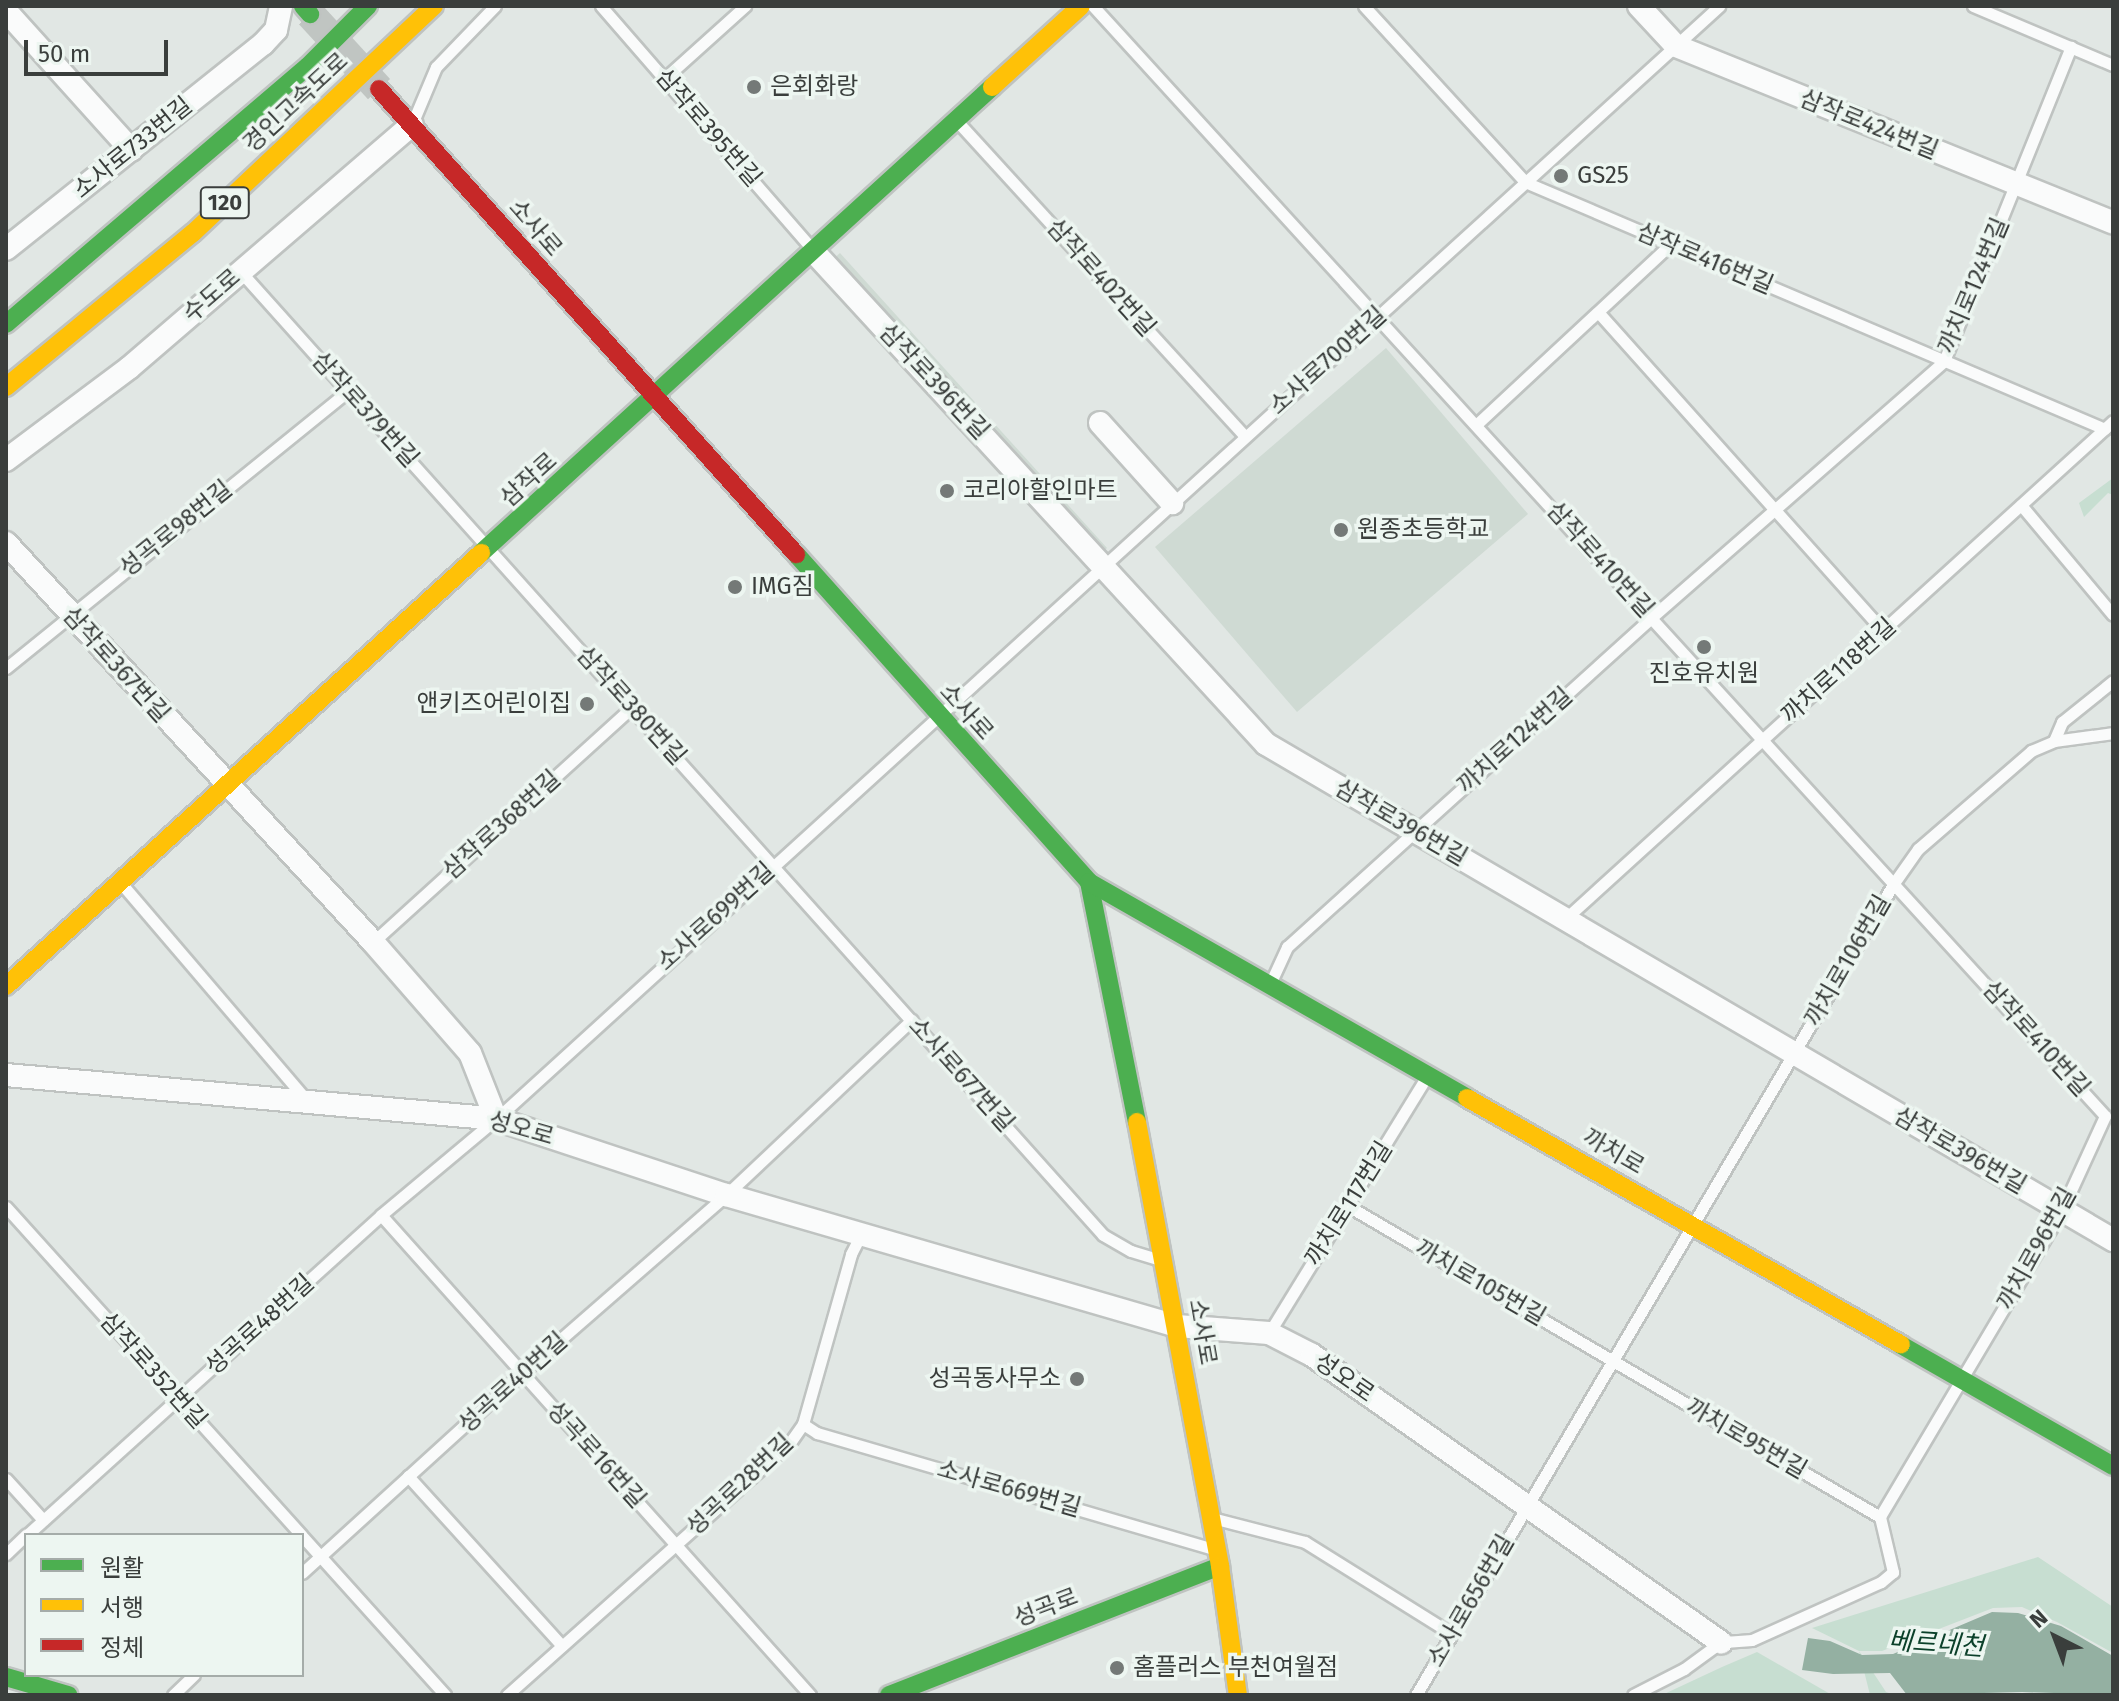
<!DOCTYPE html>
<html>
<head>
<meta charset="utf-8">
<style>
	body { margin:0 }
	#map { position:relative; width:2119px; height:1701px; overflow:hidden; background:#e1e7e4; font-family:"Fira Sans","Noto Sans KR",sans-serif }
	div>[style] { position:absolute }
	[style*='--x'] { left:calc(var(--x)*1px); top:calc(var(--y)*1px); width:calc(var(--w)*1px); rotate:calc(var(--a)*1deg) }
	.built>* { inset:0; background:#cfdad3 }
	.green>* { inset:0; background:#c7ded1 }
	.water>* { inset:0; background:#94b0a2 }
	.secondary-tunnel>* { height:30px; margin-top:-15px; transform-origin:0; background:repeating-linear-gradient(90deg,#c0c5c2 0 30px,transparent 0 45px) }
	.roads { filter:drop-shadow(2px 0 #bfc3c1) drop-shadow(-2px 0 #bfc3c1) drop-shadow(0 2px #bfc3c1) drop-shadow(0 -2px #bfc3c1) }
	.lane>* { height:11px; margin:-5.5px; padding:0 5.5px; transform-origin:5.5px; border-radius:5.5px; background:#fafbfb }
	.street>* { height:22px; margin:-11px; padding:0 11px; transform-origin:11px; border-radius:11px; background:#fafbfb }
	.fast>* { height:18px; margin:-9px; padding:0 9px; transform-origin:9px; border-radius:9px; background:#4caf50 }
	.slow>* { height:18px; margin:-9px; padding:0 9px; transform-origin:9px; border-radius:9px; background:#ffc107 }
	.jam>* { height:18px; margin:-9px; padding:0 9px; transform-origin:9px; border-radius:9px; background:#c62828 }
	.dots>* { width:22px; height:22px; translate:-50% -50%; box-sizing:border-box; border:4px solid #edf6f1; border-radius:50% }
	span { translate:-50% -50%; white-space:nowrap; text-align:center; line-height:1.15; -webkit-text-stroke:7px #edf6f1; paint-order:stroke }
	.shield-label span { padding:2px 6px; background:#edf6f1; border:2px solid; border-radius:6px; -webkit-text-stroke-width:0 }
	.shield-label { font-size:22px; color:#3a3e3c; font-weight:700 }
	.poi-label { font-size:24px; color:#3a3e3c }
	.left { translate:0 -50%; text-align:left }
	.right { translate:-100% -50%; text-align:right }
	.street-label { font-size:24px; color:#3a3e3c }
	.water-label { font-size:26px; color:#0b402a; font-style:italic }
	.frame { position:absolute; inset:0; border:8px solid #3a3e3c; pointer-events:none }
	.legend { position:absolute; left:24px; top:1533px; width:280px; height:144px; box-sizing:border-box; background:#edf6f1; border:2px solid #a5aca9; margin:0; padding:10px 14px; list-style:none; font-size:24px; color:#3a3e3c }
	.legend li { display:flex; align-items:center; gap:16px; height:40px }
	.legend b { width:40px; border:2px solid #a5aca9 }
	.north { position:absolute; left:2015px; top:1597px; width:80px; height:80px; -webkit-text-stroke:6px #edf6f1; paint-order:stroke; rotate:318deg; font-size:22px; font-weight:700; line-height:32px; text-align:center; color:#3a3e3c }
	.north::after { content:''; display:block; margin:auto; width:28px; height:36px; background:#3a3e3c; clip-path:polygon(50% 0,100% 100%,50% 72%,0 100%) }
	.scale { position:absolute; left:24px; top:40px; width:144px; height:36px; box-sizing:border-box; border:4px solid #3a3e3c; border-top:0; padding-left:10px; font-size:24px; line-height:28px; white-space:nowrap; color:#3a3e3c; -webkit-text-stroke:6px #edf6f1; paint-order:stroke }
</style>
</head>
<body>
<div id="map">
	<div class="built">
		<div style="clip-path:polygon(840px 253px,1107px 548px,1090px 563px,823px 268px)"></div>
		<div style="clip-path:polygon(1386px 348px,1528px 514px,1297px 712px,1155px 547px)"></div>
	</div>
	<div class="green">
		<div style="clip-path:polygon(2113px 478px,2113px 495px,2108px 493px,2084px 517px,2079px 503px)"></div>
		<div style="clip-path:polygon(2038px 1557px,2113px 1607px,2113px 1653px,2057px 1622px,2022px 1607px,1993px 1608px,1882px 1651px,1859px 1651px,1886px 1692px,1895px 1695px,1870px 1695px,1859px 1651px,1812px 1628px)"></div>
		<div style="clip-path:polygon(1757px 1652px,1832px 1695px,1662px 1695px,1722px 1667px)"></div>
	</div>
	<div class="water">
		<div style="clip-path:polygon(1992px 1612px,2018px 1613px,2061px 1626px,2113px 1656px,2113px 1695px,2022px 1692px,1907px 1695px,1890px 1673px,1833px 1674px,1802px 1670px,1808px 1638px,1830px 1641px,1862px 1655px,1893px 1654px)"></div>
	</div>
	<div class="secondary-tunnel">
		<div style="--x:310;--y:14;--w:102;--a:47.4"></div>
	</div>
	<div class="roads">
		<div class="lane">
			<div style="--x:601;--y:6;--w:323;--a:49"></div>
			<div style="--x:1093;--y:6;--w:1502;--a:47.64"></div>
			<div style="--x:2105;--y:1116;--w:103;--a:114.6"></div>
			<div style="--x:2062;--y:1210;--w:357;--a:120.7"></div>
			<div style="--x:1880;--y:1517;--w:57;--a:76.7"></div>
			<div style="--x:1893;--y:1572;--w:16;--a:140"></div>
			<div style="--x:1881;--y:1582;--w:141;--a:155.8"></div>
			<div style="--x:1752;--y:1640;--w:31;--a:176"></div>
			<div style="--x:1721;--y:1642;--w:46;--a:143.9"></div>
			<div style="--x:1684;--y:1669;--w:57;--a:153"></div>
			<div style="--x:1364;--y:6;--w:239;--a:47.5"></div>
			<div style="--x:1525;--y:182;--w:630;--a:23.07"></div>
			<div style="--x:1973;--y:6;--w:152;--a:22.9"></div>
			<div style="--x:665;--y:78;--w:108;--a:-42"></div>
			<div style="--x:957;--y:121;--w:427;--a:47.6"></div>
			<div style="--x:412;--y:124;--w:62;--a:-67.2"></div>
			<div style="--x:436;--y:67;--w:85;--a:-46"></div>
			<div style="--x:241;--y:272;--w:1292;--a:48.17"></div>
			<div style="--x:1103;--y:1235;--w:32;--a:30"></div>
			<div style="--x:1131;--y:1251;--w:30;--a:17"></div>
			<div style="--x:1598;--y:312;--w:428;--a:48.2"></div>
			<div style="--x:1477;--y:424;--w:265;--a:-42.9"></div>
			<div style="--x:2021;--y:505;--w:143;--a:50.1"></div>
			<div style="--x:6;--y:668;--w:440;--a:-39"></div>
			<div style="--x:2054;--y:741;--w:21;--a:-67"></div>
			<div style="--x:2062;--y:722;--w:65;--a:-38.8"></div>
			<div style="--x:121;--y:883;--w:287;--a:49.5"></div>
			<div style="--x:1565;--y:919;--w:740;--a:-42.26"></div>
			<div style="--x:373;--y:942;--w:350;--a:-42.2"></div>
			<div style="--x:1270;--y:984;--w:41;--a:-65.3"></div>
			<div style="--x:1287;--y:947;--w:492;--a:-42.1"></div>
			<div style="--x:1652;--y:617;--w:388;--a:-41.2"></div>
			<div style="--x:1944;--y:361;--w:339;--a:-68"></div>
			<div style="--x:1348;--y:1206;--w:616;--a:30.31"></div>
			<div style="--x:6;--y:1207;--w:441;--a:48"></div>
			<div style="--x:381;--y:1215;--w:644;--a:48.21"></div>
			<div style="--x:1269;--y:1333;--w:303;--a:-58.4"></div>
			<div style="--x:803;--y:1424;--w:17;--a:33"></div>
			<div style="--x:817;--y:1433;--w:413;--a:16.3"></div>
			<div style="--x:408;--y:1476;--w:229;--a:47.8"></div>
			<div style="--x:6;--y:1479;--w:55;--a:47.9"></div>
			<div style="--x:1216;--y:1519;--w:92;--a:14.5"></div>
			<div style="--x:1305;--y:1542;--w:173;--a:32"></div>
			<div style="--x:27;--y:1535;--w:477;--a:-42.1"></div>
			<div style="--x:381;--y:1215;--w:150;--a:-39.9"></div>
			<div style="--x:496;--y:1119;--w:1654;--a:-42.3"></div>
			<div style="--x:302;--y:1536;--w:214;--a:48"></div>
			<div style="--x:6;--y:1554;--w:28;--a:-44"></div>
			<div style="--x:302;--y:1573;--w:297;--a:-42.3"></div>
			<div style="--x:522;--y:1373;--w:271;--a:-41.1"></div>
			<div style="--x:726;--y:1195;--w:255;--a:-43.3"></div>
			<div style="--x:173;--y:1695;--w:29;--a:-44"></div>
			<div style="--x:507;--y:1695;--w:378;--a:-41.7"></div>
			<div style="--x:789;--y:1444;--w:24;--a:-55"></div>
			<div style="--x:803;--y:1424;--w:177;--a:-74.2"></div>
			<div style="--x:851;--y:1254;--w:25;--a:-63"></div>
			<div style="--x:1416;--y:1695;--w:942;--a:-59.52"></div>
			<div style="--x:1894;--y:883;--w:42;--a:-54.8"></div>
			<div style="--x:1918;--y:849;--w:150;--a:-40.9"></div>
			<div style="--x:2031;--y:751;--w:25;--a:-23"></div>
			<div style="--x:2054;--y:741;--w:60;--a:-7.7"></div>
		</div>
		<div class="street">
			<div style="--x:1639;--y:6;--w:54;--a:47.2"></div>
			<div style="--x:1676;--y:46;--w:471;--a:22"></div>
			<div style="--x:6;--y:11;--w:187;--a:48"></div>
			<div style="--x:6;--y:249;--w:329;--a:-38.6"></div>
			<div style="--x:263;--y:44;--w:19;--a:-47"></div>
			<div style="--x:276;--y:30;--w:25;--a:-78"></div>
			<div style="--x:814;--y:252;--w:668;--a:47.43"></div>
			<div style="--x:1266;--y:744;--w:982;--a:30.35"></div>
			<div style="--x:1100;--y:423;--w:108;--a:48"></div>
			<div style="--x:6;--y:460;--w:154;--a:-36.8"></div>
			<div style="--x:129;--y:368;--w:373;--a:-40.7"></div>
			<div style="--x:6;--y:543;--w:542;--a:47.39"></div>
			<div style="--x:373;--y:942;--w:147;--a:48.9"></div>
			<div style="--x:470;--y:1053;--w:71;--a:68.5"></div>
			<div style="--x:6;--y:1075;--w:492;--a:5.1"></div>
			<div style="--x:496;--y:1119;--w:242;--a:18.3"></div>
			<div style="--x:726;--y:1195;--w:470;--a:16.2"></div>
			<div style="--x:1177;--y:1326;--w:92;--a:4.4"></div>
			<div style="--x:1269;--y:1333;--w:48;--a:27.1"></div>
			<div style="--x:1312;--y:1355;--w:500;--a:35.1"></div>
		</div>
		<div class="fast">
			<div style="--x:303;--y:6;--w:11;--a:49"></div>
			<div style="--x:6;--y:324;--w:397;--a:-40.5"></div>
			<div style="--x:308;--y:66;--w:85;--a:-45"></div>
			<div style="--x:481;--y:553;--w:692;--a:-42.36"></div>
			<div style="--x:796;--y:554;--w:440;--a:48.2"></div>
			<div style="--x:1089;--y:882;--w:245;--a:78.7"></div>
			<div style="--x:1089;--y:882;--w:435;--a:29.7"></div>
			<div style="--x:1901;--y:1345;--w:244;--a:29.7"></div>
			<div style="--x:6;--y:1677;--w:65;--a:16.2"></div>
			<div style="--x:889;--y:1695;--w:355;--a:-21.3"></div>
		</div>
		<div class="slow">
			<div style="--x:992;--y:87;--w:120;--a:-42.3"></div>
			<div style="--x:6;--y:387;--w:242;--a:-39.5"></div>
			<div style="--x:193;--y:233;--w:331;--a:-43.3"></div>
			<div style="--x:6;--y:986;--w:643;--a:-42.35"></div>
			<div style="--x:1467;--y:1098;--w:499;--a:29.6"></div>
			<div style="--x:1137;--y:1122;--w:452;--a:79.4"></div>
			<div style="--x:1220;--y:1566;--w:130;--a:82.1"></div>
		</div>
		<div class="jam">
			<div style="--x:379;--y:89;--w:625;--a:48.12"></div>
		</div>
	</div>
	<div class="dots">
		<div style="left:754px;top:87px;background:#747977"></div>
		<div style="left:1561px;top:176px;background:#747977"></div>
		<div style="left:947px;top:491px;background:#747977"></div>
		<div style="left:1341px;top:530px;background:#747977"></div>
		<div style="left:735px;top:587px;background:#747977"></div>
		<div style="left:1704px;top:647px;background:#747977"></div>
		<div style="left:587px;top:704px;background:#747977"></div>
		<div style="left:1077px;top:1379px;background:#747977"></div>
		<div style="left:1117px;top:1668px;background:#747977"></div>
	</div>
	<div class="shield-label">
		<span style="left:225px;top:203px">120</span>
	</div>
	<div class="poi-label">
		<span class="left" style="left:770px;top:87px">은회화랑</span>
		<span class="left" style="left:1577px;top:176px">GS25</span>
		<span class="left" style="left:963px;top:491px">코리아할인마트</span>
		<span class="left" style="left:1357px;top:530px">원종초등학교</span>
		<span class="left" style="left:751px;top:587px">IMG짐</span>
		<span style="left:1704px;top:674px">진호유치원</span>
		<span class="right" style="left:571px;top:704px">앤키즈어린이집</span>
		<span class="right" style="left:1061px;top:1379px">성곡동사무소</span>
		<span class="left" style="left:1133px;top:1668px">홈플러스 부천여월점</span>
	</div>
	<div class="street-label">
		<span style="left:296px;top:103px;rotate:-43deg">경인고속도로</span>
		<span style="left:1869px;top:125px;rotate:22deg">삼작로424번길</span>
		<span style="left:708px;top:128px;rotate:49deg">삼작로395번길</span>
		<span style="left:133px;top:148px;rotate:-39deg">소사로733번길</span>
		<span style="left:535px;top:228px;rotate:49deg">소사로</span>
		<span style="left:1705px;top:259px;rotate:23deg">삼작로416번길</span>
		<span style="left:1101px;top:278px;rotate:48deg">삼작로402번길</span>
		<span style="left:1974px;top:286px;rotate:-67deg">까치로124번길</span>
		<span style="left:212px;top:296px;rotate:-41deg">수도로</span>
		<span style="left:1328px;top:361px;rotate:-42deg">소사로700번길</span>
		<span style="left:934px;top:382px;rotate:47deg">삼작로396번길</span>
		<span style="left:365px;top:410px;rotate:48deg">삼작로379번길</span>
		<span style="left:529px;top:480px;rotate:-42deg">삼작로</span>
		<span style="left:176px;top:529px;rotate:-39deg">성곡로98번길</span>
		<span style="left:1600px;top:560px;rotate:48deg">삼작로410번길</span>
		<span style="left:116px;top:665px;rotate:48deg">삼작로367번길</span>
		<span style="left:1839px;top:671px;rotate:-42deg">까치로118번길</span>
		<span style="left:631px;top:706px;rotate:48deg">삼작로380번길</span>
		<span style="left:966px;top:712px;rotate:48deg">소사로</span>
		<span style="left:1515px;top:741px;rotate:-42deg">까치로124번길</span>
		<span style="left:1401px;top:823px;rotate:30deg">삼작로396번길</span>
		<span style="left:502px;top:825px;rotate:-42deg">삼작로368번길</span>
		<span style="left:716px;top:917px;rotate:-42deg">소사로699번길</span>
		<span style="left:1848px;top:961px;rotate:-60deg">까치로106번길</span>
		<span style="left:2036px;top:1039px;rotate:48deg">삼작로410번길</span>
		<span style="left:961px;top:1075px;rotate:48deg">소사로677번길</span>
		<span style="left:521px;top:1129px;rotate:16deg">성오로</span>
		<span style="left:1960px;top:1151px;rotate:30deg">삼작로396번길</span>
		<span style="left:1613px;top:1152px;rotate:30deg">까치로</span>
		<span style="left:1349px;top:1204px;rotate:-58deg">까치로117번길</span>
		<span style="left:2037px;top:1249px;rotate:-61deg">까치로96번길</span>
		<span style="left:1480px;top:1283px;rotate:30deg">까치로105번길</span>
		<span style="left:260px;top:1325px;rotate:-42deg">성곡로48번길</span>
		<span style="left:1202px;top:1332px;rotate:80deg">소사로</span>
		<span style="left:153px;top:1371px;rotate:48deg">삼작로352번길</span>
		<span style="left:1344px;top:1378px;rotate:35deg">성오로</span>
		<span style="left:513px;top:1383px;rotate:-42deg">성곡로40번길</span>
		<span style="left:1746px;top:1439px;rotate:30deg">까치로95번길</span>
		<span style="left:596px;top:1455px;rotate:48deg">성곡로16번길</span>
		<span style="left:740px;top:1485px;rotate:-43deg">성곡로28번길</span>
		<span style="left:1009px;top:1489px;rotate:16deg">소사로669번길</span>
		<span style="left:1471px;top:1601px;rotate:-60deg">소사로656번길</span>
		<span style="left:1046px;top:1608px;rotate:-21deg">성곡로</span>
	</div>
	<div class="water-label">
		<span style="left:1936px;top:1644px;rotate:4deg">베르네천</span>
	</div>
	<div class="frame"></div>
	<ul class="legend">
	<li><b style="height:10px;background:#4caf50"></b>원활</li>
	<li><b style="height:10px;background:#ffc107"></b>서행</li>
	<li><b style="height:10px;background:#c62828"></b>정체</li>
	</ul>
	<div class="north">N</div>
	<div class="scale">50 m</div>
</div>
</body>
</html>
